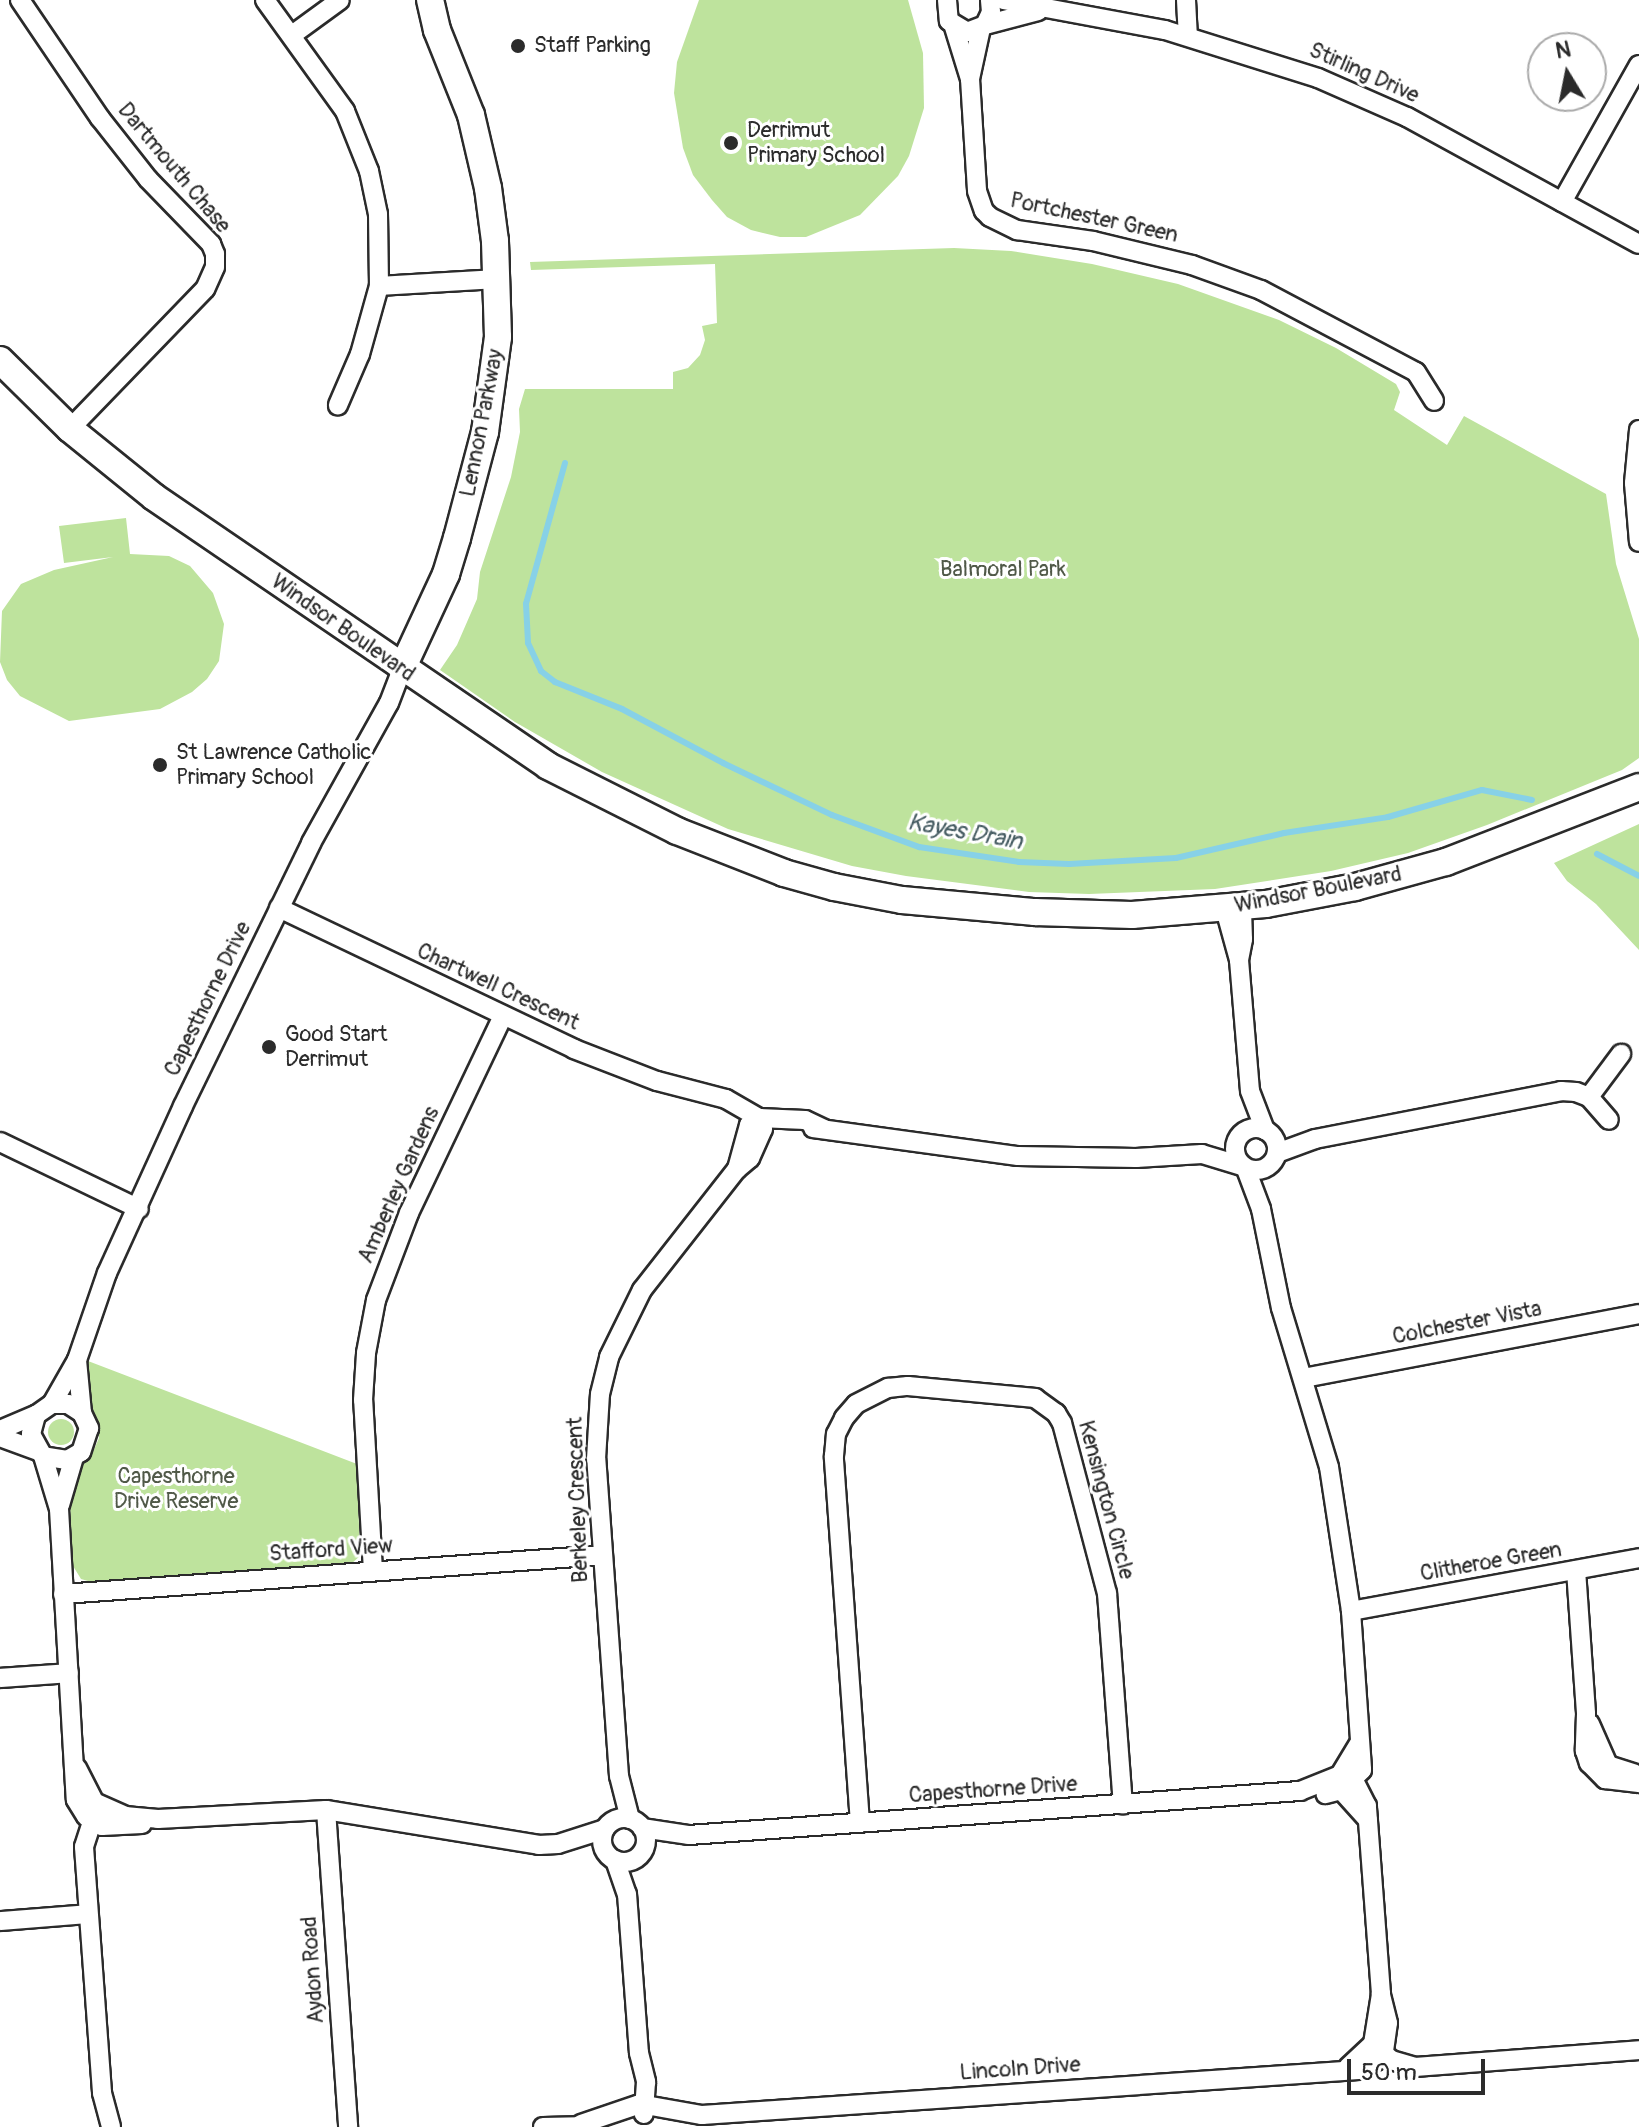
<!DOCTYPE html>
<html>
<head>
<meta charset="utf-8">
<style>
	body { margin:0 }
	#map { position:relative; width:1639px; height:2127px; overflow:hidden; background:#fff; font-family:Pangolin,sans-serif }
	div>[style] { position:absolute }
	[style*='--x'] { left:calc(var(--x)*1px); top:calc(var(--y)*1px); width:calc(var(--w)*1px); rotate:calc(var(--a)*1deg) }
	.green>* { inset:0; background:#bee39d }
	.round { border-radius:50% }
	.stream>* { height:6px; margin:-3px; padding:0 3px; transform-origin:3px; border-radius:3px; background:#87d1e7 }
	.roads { filter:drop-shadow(2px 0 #2b2b2b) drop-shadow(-2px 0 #2b2b2b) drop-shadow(0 2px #2b2b2b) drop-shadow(0 -2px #2b2b2b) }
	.street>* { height:18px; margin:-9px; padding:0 9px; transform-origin:9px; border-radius:9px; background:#fff }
	.street>.ring { margin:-9px; padding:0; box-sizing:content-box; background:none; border:18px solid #fff; border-radius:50% }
	.secondary>* { height:26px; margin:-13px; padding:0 13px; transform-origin:13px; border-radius:13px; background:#fff }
	.dots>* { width:22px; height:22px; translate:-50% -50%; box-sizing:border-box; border:4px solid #fff; border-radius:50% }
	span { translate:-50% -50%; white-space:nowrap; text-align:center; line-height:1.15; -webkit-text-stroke:6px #fff; paint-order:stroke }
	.poi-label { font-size:22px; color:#2b2b2b }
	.left { translate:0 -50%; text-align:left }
	.street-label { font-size:22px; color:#2b2b2b }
	.park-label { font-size:22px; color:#505948 }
	.water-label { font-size:24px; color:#475d63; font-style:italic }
	.north { position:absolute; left:1527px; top:32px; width:80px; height:80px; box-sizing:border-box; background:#fff; border:2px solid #aaa; border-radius:50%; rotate:350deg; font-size:22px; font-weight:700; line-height:32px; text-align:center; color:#2b2b2b }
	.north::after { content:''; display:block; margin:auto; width:28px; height:36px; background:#2b2b2b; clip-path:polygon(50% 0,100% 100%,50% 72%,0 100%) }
	.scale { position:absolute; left:1347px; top:2059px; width:138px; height:36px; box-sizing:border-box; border:4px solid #2b2b2b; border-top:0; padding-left:10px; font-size:24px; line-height:28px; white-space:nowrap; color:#2b2b2b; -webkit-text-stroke:6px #fff; paint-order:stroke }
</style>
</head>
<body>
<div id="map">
	<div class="green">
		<div style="clip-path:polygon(699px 0,908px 0,923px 53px,924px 108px,909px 156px,898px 176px,860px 215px,806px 237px,780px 237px,751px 230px,727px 217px,712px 200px,693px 175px,683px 148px,674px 93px,677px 62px)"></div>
		<div style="clip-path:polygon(954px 248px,1011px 251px,1092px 264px,1178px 284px,1279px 320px,1336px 348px,1396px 384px,1400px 392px,1394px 410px,1447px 445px,1464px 416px,1606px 494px,1616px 564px,1639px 639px,1639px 758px,1622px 770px,1487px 825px,1408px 853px,1331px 871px,1215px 889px,1089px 894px,1029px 892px,906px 876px,852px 866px,728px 829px,602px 772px,515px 722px,440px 670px,457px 645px,477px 599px,480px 572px,511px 477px,520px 432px,519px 409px,525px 389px,673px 389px,673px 372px,688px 368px,700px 355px,705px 340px,702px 326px,717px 323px,715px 264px,531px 270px,530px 262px)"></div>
		<div style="clip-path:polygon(126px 518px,130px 554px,169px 556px,190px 566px,213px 593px,224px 624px,219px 661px,207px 679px,192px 692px,160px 709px,69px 721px,20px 696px,7px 680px,0 662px,2px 611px,21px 584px,54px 570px,113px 557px,64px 563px,59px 526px)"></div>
		<div style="clip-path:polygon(1639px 824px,1639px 950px,1596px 904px,1567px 881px,1554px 863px)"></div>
		<div style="clip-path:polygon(88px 1361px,357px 1464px,360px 1556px,351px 1564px,323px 1569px,95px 1583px,81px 1579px,73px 1566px,70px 1506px,78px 1470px,92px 1454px,99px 1438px,84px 1384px)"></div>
		<div class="round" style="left:48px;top:1419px;width:26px;height:26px"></div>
	</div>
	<div class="stream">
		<div style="--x:565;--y:463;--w:146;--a:105.5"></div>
		<div style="--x:526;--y:604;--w:39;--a:87"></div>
		<div style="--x:528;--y:643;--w:31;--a:65"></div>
		<div style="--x:541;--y:671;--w:18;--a:38"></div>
		<div style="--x:555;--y:682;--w:72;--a:21.9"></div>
		<div style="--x:622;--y:709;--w:115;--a:28.1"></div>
		<div style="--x:723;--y:763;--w:121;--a:25.5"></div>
		<div style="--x:832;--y:815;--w:93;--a:20.2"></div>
		<div style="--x:919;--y:847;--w:101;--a:8.5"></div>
		<div style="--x:1019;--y:862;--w:50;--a:2.3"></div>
		<div style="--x:1069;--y:864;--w:107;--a:-3.2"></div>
		<div style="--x:1176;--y:858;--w:111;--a:-13"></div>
		<div style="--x:1284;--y:833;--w:105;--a:-8.7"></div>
		<div style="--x:1388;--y:817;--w:98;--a:-16"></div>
		<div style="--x:1482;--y:790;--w:51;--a:11.3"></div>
		<div style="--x:1597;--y:854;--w:47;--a:27.6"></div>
	</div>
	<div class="roads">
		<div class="street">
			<div style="--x:20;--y:0;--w:143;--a:55.9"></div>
			<div style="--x:100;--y:118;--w:78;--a:51.8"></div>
			<div style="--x:148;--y:179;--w:91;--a:45.9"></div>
			<div style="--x:211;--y:244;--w:11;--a:68"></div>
			<div style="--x:215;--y:254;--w:13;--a:90"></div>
			<div style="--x:215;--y:267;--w:24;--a:114"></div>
			<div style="--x:205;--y:289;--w:194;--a:134"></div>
			<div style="--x:265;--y:0;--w:137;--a:54.2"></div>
			<div style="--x:345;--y:111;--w:65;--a:68.2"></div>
			<div style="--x:369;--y:171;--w:44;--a:78.2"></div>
			<div style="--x:378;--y:214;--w:72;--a:89.2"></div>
			<div style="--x:379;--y:286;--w:71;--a:105.6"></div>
			<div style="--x:360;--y:354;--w:56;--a:113.3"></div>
			<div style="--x:947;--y:0;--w:21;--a:85"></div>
			<div style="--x:949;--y:21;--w:21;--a:31"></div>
			<div style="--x:967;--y:32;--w:19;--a:-21"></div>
			<div style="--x:985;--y:25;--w:14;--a:-65"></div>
			<div style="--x:991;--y:12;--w:12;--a:-95"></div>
			<div style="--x:1003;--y:0;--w:165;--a:10.5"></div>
			<div style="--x:1165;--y:30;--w:160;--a:17.4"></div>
			<div style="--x:1318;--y:78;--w:97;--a:23.7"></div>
			<div style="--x:1407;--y:117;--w:264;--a:28.7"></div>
			<div style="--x:1186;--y:0;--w:36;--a:87"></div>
			<div style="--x:985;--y:25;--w:55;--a:-14.8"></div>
			<div style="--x:954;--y:27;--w:54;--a:72.9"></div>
			<div style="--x:981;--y:28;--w:52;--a:102.2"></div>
			<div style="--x:970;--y:79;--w:112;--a:86.4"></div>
			<div style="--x:977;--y:191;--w:21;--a:71"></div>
			<div style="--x:984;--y:211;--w:8;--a:45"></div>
			<div style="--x:990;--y:217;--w:30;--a:26"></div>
			<div style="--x:1017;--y:230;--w:77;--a:8.2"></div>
			<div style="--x:1093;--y:241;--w:102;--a:13.6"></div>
			<div style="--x:1192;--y:265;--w:73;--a:19.9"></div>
			<div style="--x:1261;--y:290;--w:175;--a:27.9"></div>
			<div style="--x:1416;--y:372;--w:34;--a:58"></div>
			<div style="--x:292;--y:35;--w:59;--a:-36.1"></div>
			<div style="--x:1562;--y:202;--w:157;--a:-60.7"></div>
			<div style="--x:379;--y:286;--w:118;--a:-3.4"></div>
			<div style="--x:1639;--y:430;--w:53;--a:95.4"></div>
			<div style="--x:1634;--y:483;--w:59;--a:85.2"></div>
			<div style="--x:279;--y:908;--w:327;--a:25.5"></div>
			<div style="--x:574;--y:1049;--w:89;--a:21.1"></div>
			<div style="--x:657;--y:1081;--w:71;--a:14.6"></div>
			<div style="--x:726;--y:1099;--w:38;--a:30"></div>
			<div style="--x:759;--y:1118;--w:46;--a:2.5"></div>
			<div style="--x:805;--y:1120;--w:21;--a:25"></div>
			<div style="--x:1225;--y:909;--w:53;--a:74.6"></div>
			<div style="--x:1239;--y:960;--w:131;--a:85.2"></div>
			<div style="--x:1250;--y:1091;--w:42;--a:69"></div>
			<div style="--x:1239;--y:960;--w:21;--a:-79"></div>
			<div style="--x:1243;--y:939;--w:32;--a:-92"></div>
			<div style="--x:1589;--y:1097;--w:54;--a:-53.3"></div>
			<div class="ring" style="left:1235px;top:1128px;width:24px;height:24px"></div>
			<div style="--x:813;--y:1128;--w:207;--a:7.8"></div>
			<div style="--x:1018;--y:1156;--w:118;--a:1"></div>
			<div style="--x:1136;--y:1158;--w:66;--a:-3.5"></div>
			<div style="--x:1202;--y:1154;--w:42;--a:16.7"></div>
			<div style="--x:0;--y:1142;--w:154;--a:25.7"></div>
			<div style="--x:1277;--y:1153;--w:40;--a:-20.2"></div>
			<div style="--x:1315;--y:1139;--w:251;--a:-11"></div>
			<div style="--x:1561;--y:1091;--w:15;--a:4"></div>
			<div style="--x:1576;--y:1092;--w:14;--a:21"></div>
			<div style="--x:1589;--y:1097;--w:30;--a:49"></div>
			<div style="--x:1246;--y:1169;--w:43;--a:69.4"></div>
			<div style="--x:1261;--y:1209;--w:101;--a:78.6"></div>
			<div style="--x:1281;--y:1308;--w:166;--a:73.2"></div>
			<div style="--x:1329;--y:1467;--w:146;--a:81.3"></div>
			<div style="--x:1351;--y:1611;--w:159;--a:86"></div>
			<div style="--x:1362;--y:1770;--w:29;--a:136"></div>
			<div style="--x:1341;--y:1790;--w:16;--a:165"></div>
			<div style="--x:77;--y:1360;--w:53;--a:84.6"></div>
			<div style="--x:1304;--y:1378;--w:341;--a:-10.8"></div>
			<div style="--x:52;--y:1404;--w:51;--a:-60.4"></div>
			<div style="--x:77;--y:1360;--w:92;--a:-71"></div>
			<div style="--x:107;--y:1273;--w:183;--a:-65.5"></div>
			<div style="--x:183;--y:1106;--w:292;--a:-64"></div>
			<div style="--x:311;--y:843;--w:160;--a:-60.9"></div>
			<div style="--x:389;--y:703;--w:36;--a:-69"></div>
			<div style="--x:0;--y:1430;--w:39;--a:-23"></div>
			<div style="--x:36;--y:1415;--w:19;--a:-35"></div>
			<div style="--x:52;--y:1404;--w:16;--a:0"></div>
			<div style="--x:68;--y:1404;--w:17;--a:33"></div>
			<div style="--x:82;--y:1413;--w:17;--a:65"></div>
			<div style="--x:89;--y:1428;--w:25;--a:108"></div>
			<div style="--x:81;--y:1452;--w:16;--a:150"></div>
			<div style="--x:67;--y:1460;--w:24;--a:-171"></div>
			<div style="--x:43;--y:1456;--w:25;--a:-119"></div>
			<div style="--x:31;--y:1434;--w:20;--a:-75"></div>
			<div style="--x:0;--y:1437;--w:40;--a:20.2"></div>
			<div style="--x:43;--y:1456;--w:55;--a:73.2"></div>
			<div style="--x:59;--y:1509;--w:291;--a:86.7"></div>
			<div style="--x:76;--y:1800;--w:19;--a:58"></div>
			<div style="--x:86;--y:1816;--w:19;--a:32"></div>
			<div style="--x:102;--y:1826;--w:40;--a:-2.9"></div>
			<div style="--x:60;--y:1505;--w:50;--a:-73.7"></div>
			<div style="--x:1576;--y:1570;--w:144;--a:86"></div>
			<div style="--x:1586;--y:1714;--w:37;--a:92"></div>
			<div style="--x:1585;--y:1751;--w:13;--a:72"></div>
			<div style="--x:1589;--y:1763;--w:23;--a:45"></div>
			<div style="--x:1605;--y:1779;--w:34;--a:7"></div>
			<div style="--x:373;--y:1571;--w:171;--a:-93.3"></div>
			<div style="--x:363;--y:1400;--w:47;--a:-86.3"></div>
			<div style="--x:366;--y:1353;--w:54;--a:-79.3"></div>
			<div style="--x:376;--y:1300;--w:93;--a:-69.2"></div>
			<div style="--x:409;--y:1213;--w:216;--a:-64.5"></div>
			<div style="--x:63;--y:1594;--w:541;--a:-4.13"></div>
			<div style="--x:1351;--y:1611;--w:293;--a:-10.4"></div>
			<div style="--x:0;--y:1678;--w:69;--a:-4.1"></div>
			<div style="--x:1590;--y:1724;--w:45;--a:66.3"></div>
			<div style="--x:1608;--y:1765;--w:28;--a:18"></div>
			<div style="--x:77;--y:1768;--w:38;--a:63"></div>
			<div style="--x:94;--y:1802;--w:34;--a:24"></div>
			<div style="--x:125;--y:1816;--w:33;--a:5"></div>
			<div style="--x:158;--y:1819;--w:168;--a:-3.1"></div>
			<div style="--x:326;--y:1810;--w:216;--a:9.3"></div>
			<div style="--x:539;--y:1845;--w:19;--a:-3"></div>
			<div style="--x:558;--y:1844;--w:49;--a:-17.7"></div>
			<div style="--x:326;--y:1810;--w:318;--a:86"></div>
			<div style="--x:102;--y:1814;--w:13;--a:141"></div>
			<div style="--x:92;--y:1822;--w:26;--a:108"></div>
			<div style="--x:84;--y:1847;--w:247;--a:85.8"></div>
			<div style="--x:102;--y:2093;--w:35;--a:75"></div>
			<div class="ring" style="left:602px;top:1818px;width:26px;height:26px"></div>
			<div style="--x:630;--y:1819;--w:44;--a:-104.3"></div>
			<div style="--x:619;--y:1776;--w:318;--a:-94.1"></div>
			<div style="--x:596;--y:1459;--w:65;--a:-86.5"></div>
			<div style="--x:600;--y:1394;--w:38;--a:-76"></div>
			<div style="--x:609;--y:1357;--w:75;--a:-63.8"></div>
			<div style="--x:642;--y:1290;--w:154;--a:-51.9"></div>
			<div style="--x:737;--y:1169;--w:17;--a:-40"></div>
			<div style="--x:750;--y:1158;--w:32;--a:-66"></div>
			<div style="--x:763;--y:1129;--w:12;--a:-110"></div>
			<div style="--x:759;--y:1118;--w:12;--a:145"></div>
			<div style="--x:749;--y:1125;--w:46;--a:105.3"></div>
			<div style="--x:860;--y:1823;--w:368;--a:-94.1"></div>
			<div style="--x:834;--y:1456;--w:22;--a:-85"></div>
			<div style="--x:836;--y:1434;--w:18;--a:-63"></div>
			<div style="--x:844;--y:1418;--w:18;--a:-49"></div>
			<div style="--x:856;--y:1404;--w:36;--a:-27"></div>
			<div style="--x:888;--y:1388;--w:20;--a:-6"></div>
			<div style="--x:908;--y:1386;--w:128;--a:5.4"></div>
			<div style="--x:1035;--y:1398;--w:26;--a:36"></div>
			<div style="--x:1056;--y:1413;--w:12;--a:59"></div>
			<div style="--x:1062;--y:1423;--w:176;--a:75.2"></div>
			<div style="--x:1107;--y:1593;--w:212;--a:85.7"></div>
			<div style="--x:642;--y:1828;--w:48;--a:8.5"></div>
			<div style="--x:689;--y:1835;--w:613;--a:-4.12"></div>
			<div style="--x:1300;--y:1791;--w:43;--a:-21.8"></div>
			<div style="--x:1340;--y:1775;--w:37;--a:-59"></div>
			<div style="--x:615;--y:1860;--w:36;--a:71"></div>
			<div style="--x:627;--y:1894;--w:159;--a:85.7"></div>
			<div style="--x:639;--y:2053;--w:30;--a:76"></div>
			<div style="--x:646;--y:2082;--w:32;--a:94"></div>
			<div style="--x:0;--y:1921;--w:88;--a:-4.5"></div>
			<div style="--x:1374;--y:2045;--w:23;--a:41"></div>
			<div style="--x:1391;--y:2060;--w:25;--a:16"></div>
			<div style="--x:1415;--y:2067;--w:225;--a:-4.3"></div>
			<div style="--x:1348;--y:2067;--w:34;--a:-43"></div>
			<div style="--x:1373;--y:2044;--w:51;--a:-80.9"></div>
			<div style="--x:1381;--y:1994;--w:189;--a:-94.3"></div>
			<div style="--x:1367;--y:1806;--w:28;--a:-117"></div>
			<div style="--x:1354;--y:1781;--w:15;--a:-157"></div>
			<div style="--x:1340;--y:1775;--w:15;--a:86"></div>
			<div style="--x:1341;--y:1790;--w:40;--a:48"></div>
			<div style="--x:581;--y:2124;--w:62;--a:-18.7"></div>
			<div style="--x:640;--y:2104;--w:63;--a:10.1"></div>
			<div style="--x:702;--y:2115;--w:658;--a:-3.92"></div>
			<div style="--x:1358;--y:2070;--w:20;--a:-27"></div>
			<div style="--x:1376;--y:2061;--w:13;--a:-51"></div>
			<div style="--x:1384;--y:2051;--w:28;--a:-82"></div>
			<div style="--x:1388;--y:2023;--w:30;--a:-104"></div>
			<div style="--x:543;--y:2127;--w:48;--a:-1.2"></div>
		</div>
		<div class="secondary">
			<div style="--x:0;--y:360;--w:98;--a:44.6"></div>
			<div style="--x:70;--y:429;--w:108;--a:39"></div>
			<div style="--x:154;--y:497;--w:477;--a:34.3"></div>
			<div style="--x:548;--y:766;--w:144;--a:26.7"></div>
			<div style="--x:677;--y:831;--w:115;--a:21.4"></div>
			<div style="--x:784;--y:873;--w:52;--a:15.6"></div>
			<div style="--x:834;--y:887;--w:69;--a:10.8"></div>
			<div style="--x:902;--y:900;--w:134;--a:5.2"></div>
			<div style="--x:1035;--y:912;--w:97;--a:1.8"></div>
			<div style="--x:1132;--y:915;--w:134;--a:-4.7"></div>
			<div style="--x:1266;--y:904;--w:91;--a:-10.8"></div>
			<div style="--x:1355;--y:887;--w:94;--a:-15.4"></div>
			<div style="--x:1446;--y:862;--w:207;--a:-21.2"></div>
			<div style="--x:402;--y:669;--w:105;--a:-65.1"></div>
			<div style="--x:446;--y:574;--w:38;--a:-73"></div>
			<div style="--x:457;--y:538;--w:110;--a:-75.2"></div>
			<div style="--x:485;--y:432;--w:96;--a:-82.2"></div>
			<div style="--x:498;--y:337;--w:96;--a:-91.8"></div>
			<div style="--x:495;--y:241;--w:53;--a:-97.5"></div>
			<div style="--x:488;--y:188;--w:75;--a:-103.1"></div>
			<div style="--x:471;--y:115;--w:92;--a:-111.8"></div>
			<div style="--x:437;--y:30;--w:31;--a:-103"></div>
		</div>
	</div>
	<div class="dots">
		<div style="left:518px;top:46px;background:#2b2b2b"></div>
		<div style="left:731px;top:143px;background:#2b2b2b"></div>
		<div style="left:160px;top:765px;background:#2b2b2b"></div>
		<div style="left:269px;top:1047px;background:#2b2b2b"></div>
	</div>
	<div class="poi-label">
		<span class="left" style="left:534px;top:46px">Staff Parking</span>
		<span class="left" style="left:747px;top:143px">Derrimut<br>Primary School</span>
		<span class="left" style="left:176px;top:765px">St Lawrence Catholic<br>Primary School</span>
		<span class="left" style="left:285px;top:1047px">Good Start<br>Derrimut</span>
	</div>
	<div class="street-label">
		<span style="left:1364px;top:73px;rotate:24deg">Stirling Drive</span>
		<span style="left:174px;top:168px;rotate:50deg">Dartmouth Chase</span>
		<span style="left:1094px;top:218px;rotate:12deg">Portchester Green</span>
		<span style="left:482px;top:423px;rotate:-79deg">Lennon Parkway</span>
		<span style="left:343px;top:628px;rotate:35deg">Windsor Boulevard</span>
		<span style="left:1318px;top:890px;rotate:-11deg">Windsor Boulevard</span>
		<span style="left:498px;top:987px;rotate:25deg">Chartwell Crescent</span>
		<span style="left:208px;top:999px;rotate:-64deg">Capesthorne Drive</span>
		<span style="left:399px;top:1185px;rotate:-66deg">Amberley Gardens</span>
		<span style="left:1467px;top:1323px;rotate:-11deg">Colchester Vista</span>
		<span style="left:578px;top:1500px;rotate:-92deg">Berkeley Crescent</span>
		<span style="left:1106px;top:1500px;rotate:75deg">Kensington Circle</span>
		<span style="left:331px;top:1550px;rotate:-4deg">Stafford View</span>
		<span style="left:1491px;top:1562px;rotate:-10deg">Clitheroe Green</span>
		<span style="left:993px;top:1790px;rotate:-4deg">Capesthorne Drive</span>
		<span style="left:313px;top:1970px;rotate:-94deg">Aydon Road</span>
		<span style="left:1020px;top:2069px;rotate:-4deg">Lincoln Drive</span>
	</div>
	<div class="park-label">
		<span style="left:1003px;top:570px">Balmoral Park</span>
		<span style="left:176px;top:1489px">Capesthorne<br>Drive Reserve</span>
	</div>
	<div class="water-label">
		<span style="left:965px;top:832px;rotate:10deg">Kayes Drain</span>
	</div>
	<div class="north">N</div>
	<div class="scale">50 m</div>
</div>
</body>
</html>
